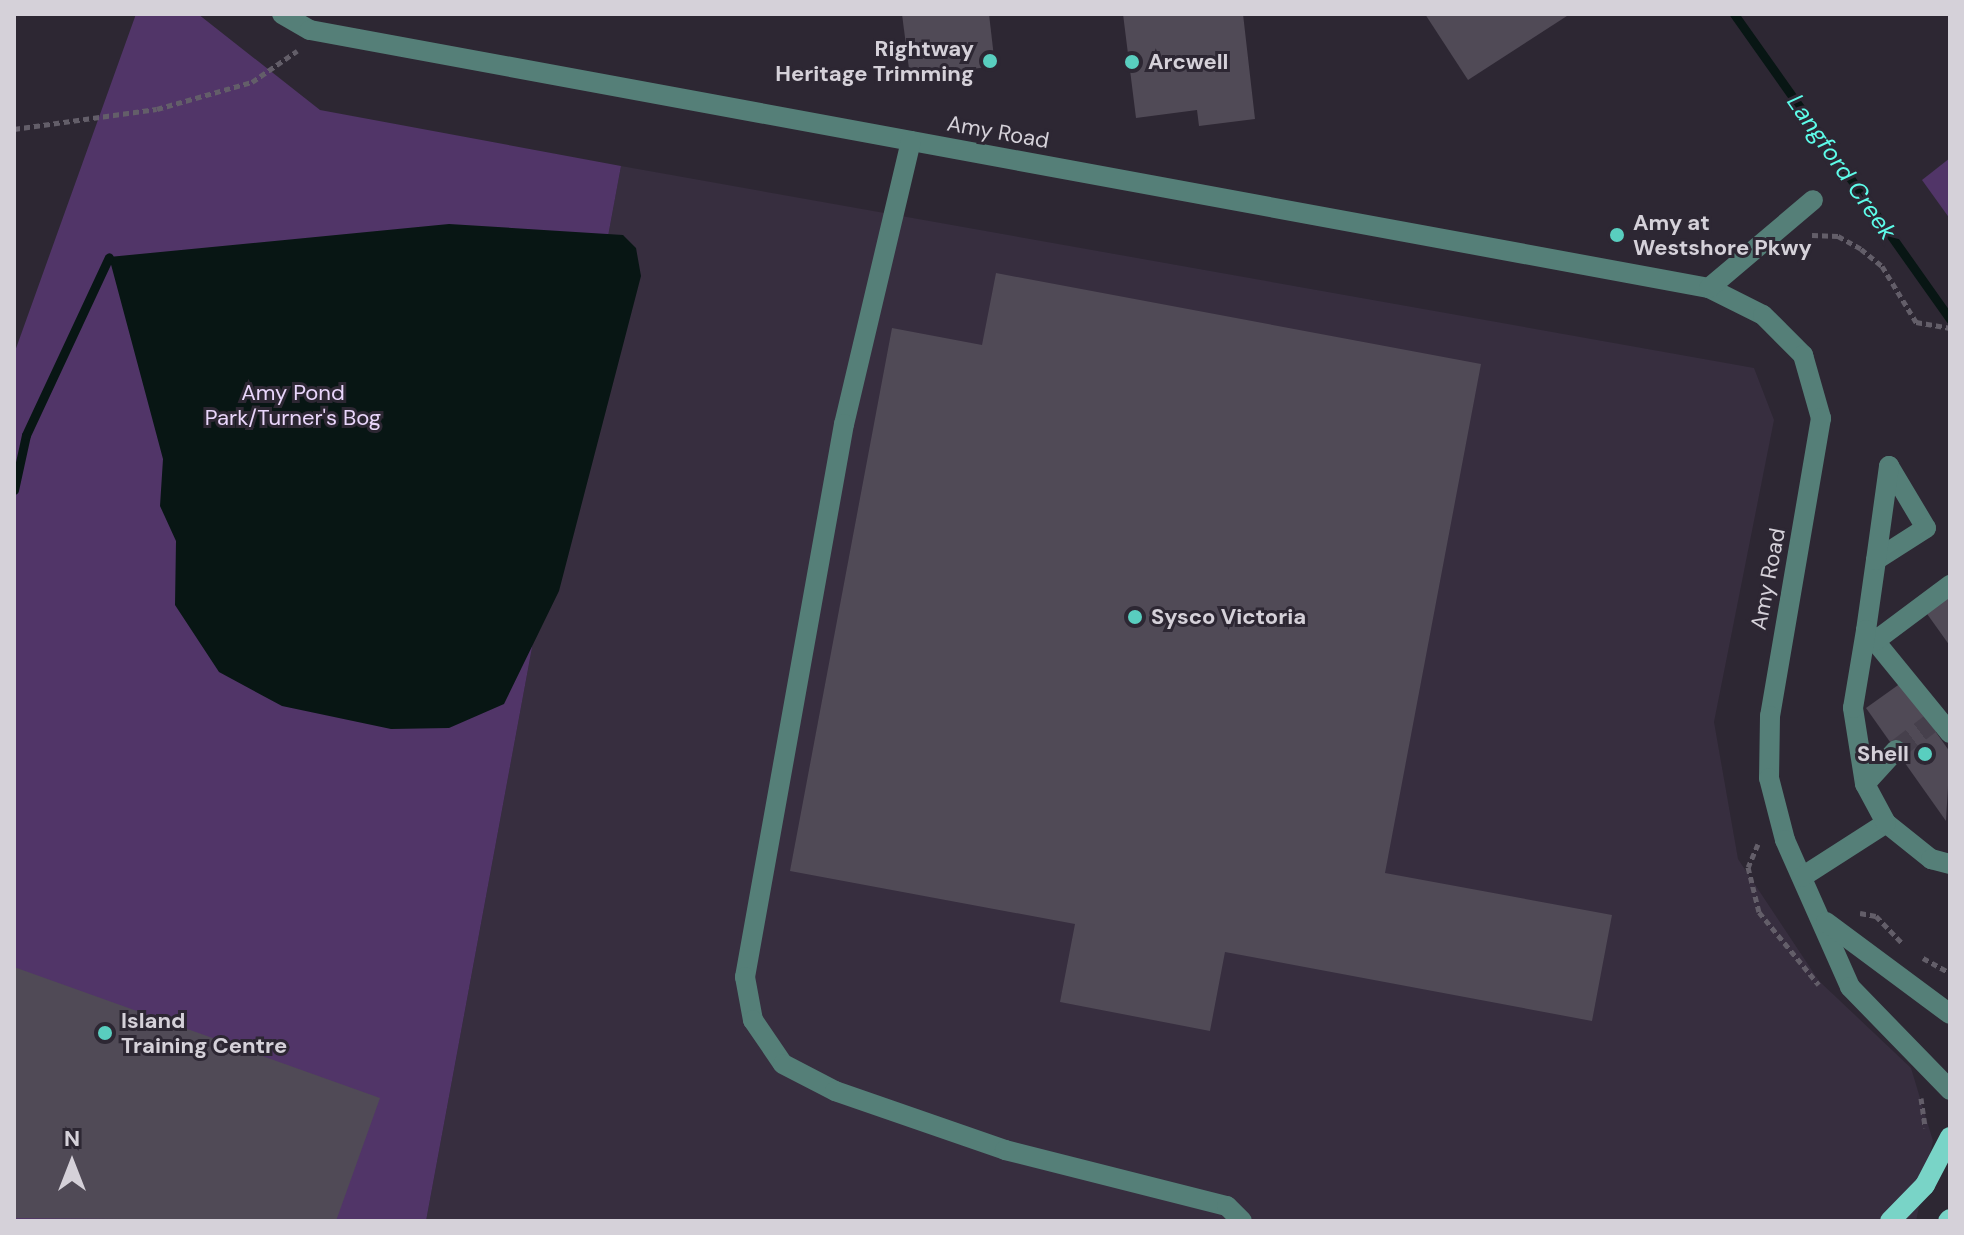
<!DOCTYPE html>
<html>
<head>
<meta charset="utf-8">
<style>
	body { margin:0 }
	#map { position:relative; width:1964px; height:1235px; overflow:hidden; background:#2d2733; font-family:"DM Sans",sans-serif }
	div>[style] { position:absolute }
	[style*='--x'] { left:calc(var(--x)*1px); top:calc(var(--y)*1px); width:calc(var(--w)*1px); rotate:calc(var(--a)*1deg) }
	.built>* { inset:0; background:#372e3f }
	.green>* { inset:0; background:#513568 }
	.water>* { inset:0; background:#081614 }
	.stream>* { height:9px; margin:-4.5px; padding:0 4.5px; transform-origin:4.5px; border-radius:4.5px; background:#081614 }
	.building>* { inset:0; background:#504a56 }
	.minor-tunnel>* { height:20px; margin-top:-10px; transform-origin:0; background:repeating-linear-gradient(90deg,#46404c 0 20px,transparent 0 30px) }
	.path>* { height:5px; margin-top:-2.5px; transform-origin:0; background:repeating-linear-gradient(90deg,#635e69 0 6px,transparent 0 10px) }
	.minor>* { height:20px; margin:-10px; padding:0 10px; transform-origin:10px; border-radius:10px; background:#557f78 }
	.major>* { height:20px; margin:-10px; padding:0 10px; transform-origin:10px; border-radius:10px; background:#79d4c7 }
	.dots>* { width:22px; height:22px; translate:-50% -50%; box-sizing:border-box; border:4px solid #2d2733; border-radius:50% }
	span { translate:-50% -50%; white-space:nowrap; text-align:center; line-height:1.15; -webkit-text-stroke:6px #2d2733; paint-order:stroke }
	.poi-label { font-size:22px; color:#d5d1d9; font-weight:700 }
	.right { translate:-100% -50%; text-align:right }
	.left { translate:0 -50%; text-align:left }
	.street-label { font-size:22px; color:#d5d1d9 }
	.park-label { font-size:22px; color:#e9d6fb }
	.water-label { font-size:24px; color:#5dfce9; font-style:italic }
	.frame { position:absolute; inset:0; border:16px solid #d5d1d9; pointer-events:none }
	.north { position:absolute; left:32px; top:1123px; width:80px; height:80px; -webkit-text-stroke:6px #2d2733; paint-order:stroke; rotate:0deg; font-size:22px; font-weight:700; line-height:32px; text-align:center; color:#d5d1d9 }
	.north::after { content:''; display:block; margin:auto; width:28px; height:36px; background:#d5d1d9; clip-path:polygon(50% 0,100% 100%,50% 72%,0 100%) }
</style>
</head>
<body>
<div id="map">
	<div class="built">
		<div style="clip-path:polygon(621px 166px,1754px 368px,1774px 420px,1714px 722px,1738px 859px,1819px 981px,1911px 1068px,1933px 1141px,1916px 1221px,426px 1221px)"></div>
	</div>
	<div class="green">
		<div style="clip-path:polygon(136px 14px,198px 14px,320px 110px,621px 166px,426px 1221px,14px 1221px,14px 354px)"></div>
		<div style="clip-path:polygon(1950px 158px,1950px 219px,1922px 180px)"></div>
	</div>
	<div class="water">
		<div style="clip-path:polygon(449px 224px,623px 235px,636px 248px,641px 276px,559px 591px,504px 704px,449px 728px,391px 729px,282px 706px,219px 672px,175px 605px,176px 541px,160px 506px,163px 459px,109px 257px)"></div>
	</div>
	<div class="stream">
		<div style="--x:1734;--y:14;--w:374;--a:54.7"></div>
		<div style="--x:14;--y:490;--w:56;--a:-77.7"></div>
		<div style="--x:26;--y:435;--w:196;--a:-65"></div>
	</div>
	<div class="building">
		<div style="clip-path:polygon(902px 14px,989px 14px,995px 66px,910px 77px)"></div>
		<div style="clip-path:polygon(1123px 14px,1243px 14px,1255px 119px,1199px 126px,1197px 110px,1136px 118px)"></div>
		<div style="clip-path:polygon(1425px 14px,1570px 14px,1468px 80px)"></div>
		<div style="clip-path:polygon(996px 273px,1481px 364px,1385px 873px,1612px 915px,1592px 1021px,1225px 952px,1210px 1031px,1060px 1002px,1075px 924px,790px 871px,892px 328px,982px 345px)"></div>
		<div style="clip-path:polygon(1950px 593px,1950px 646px,1925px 611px)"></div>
		<div style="clip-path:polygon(1901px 683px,1950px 752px,1946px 821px,1866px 708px)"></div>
		<div style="clip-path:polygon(14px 967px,380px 1098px,336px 1221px,14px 1218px)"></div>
	</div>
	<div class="minor-tunnel">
		<div style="--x:1896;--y:750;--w:43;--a:-37.4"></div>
	</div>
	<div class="path">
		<div style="--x:14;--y:129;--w:144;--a:-8"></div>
		<div style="--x:157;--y:109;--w:99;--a:-15.9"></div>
		<div style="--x:252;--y:82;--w:55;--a:-34.6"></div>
		<div style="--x:1812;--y:235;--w:26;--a:2"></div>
		<div style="--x:1838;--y:236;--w:26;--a:29"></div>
		<div style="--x:1861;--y:249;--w:27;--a:39"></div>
		<div style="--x:1882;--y:266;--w:66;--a:58.7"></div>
		<div style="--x:1916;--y:322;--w:35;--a:10"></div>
		<div style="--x:1758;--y:844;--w:25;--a:113"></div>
		<div style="--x:1748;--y:867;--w:46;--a:76.3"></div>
		<div style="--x:1759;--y:912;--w:94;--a:50.6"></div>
		<div style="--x:1860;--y:913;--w:16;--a:11"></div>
		<div style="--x:1876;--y:916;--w:37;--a:46"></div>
		<div style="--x:1923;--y:958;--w:31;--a:29"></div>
		<div style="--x:1921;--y:1098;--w:30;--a:82"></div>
	</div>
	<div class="minor">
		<div style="--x:282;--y:14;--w:32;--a:30"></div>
		<div style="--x:310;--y:30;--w:1423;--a:10.45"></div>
		<div style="--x:1709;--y:288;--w:60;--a:26.6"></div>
		<div style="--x:1763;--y:315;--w:57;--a:45"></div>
		<div style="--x:1803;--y:355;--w:66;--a:74.1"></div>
		<div style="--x:1821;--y:418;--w:302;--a:99.7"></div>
		<div style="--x:1770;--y:716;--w:62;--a:90.9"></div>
		<div style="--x:1769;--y:778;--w:64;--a:75.5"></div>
		<div style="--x:1785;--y:840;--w:161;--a:66.1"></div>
		<div style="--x:1850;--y:987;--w:144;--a:45.8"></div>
		<div style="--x:911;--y:141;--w:291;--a:103.3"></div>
		<div style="--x:844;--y:424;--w:562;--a:100.15"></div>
		<div style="--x:745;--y:977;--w:44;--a:79.5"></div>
		<div style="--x:753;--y:1020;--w:53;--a:55.7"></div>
		<div style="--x:783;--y:1064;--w:59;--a:27.4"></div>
		<div style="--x:835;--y:1091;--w:180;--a:19.1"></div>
		<div style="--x:1005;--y:1150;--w:229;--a:14.2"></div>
		<div style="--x:1227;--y:1206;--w:21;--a:45"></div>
		<div style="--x:1709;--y:288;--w:136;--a:-40.2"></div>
		<div style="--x:1889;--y:466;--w:72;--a:59.2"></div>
		<div style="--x:1926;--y:528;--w:59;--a:147.4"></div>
		<div style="--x:1876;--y:560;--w:71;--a:98.1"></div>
		<div style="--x:1866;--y:630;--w:133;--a:50.8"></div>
		<div style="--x:1876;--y:560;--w:95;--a:-82.1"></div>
		<div style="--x:1875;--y:641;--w:94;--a:-36.7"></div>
		<div style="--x:1865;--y:784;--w:77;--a:-99"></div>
		<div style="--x:1853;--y:708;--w:79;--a:-80.5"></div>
		<div style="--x:1886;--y:823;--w:58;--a:38.7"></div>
		<div style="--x:1931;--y:859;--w:20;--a:15"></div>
		<div style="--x:1802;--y:877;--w:100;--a:-32.7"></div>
		<div style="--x:1886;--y:823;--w:44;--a:-118.3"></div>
		<div style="--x:1865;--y:784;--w:46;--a:-47.6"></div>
		<div style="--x:1826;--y:922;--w:154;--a:36.6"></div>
	</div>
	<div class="major">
		<div style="--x:1890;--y:1221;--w:50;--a:-45.8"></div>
		<div style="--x:1925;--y:1185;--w:54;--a:-62.5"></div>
		<div style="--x:1948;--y:1221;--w:3;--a:-45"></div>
	</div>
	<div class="dots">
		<div style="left:990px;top:61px;background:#59cebf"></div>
		<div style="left:1132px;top:62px;background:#59cebf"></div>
		<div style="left:1617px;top:235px;background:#59cebf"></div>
		<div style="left:1135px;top:617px;background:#59cebf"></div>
		<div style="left:1925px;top:754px;background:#59cebf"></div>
		<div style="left:105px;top:1033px;background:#59cebf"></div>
	</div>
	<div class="poi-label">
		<span class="right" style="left:974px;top:61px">Rightway<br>Heritage Trimming</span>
		<span class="left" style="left:1148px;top:62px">Arcwell</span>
		<span class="left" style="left:1633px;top:235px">Amy at<br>Westshore Pkwy</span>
		<span class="left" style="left:1151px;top:617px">Sysco Victoria</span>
		<span class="right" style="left:1909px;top:754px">Shell</span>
		<span class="left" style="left:121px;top:1033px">Island<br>Training Centre</span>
	</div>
	<div class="street-label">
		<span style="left:998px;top:132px;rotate:10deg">Amy Road</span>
		<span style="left:1768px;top:579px;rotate:-79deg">Amy Road</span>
	</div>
	<div class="park-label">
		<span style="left:293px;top:405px">Amy Pond<br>Park/Turner's Bog</span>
	</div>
	<div class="water-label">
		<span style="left:1842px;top:167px;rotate:55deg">Langford Creek</span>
	</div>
	<div class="frame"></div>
	<div class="north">N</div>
</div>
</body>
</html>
